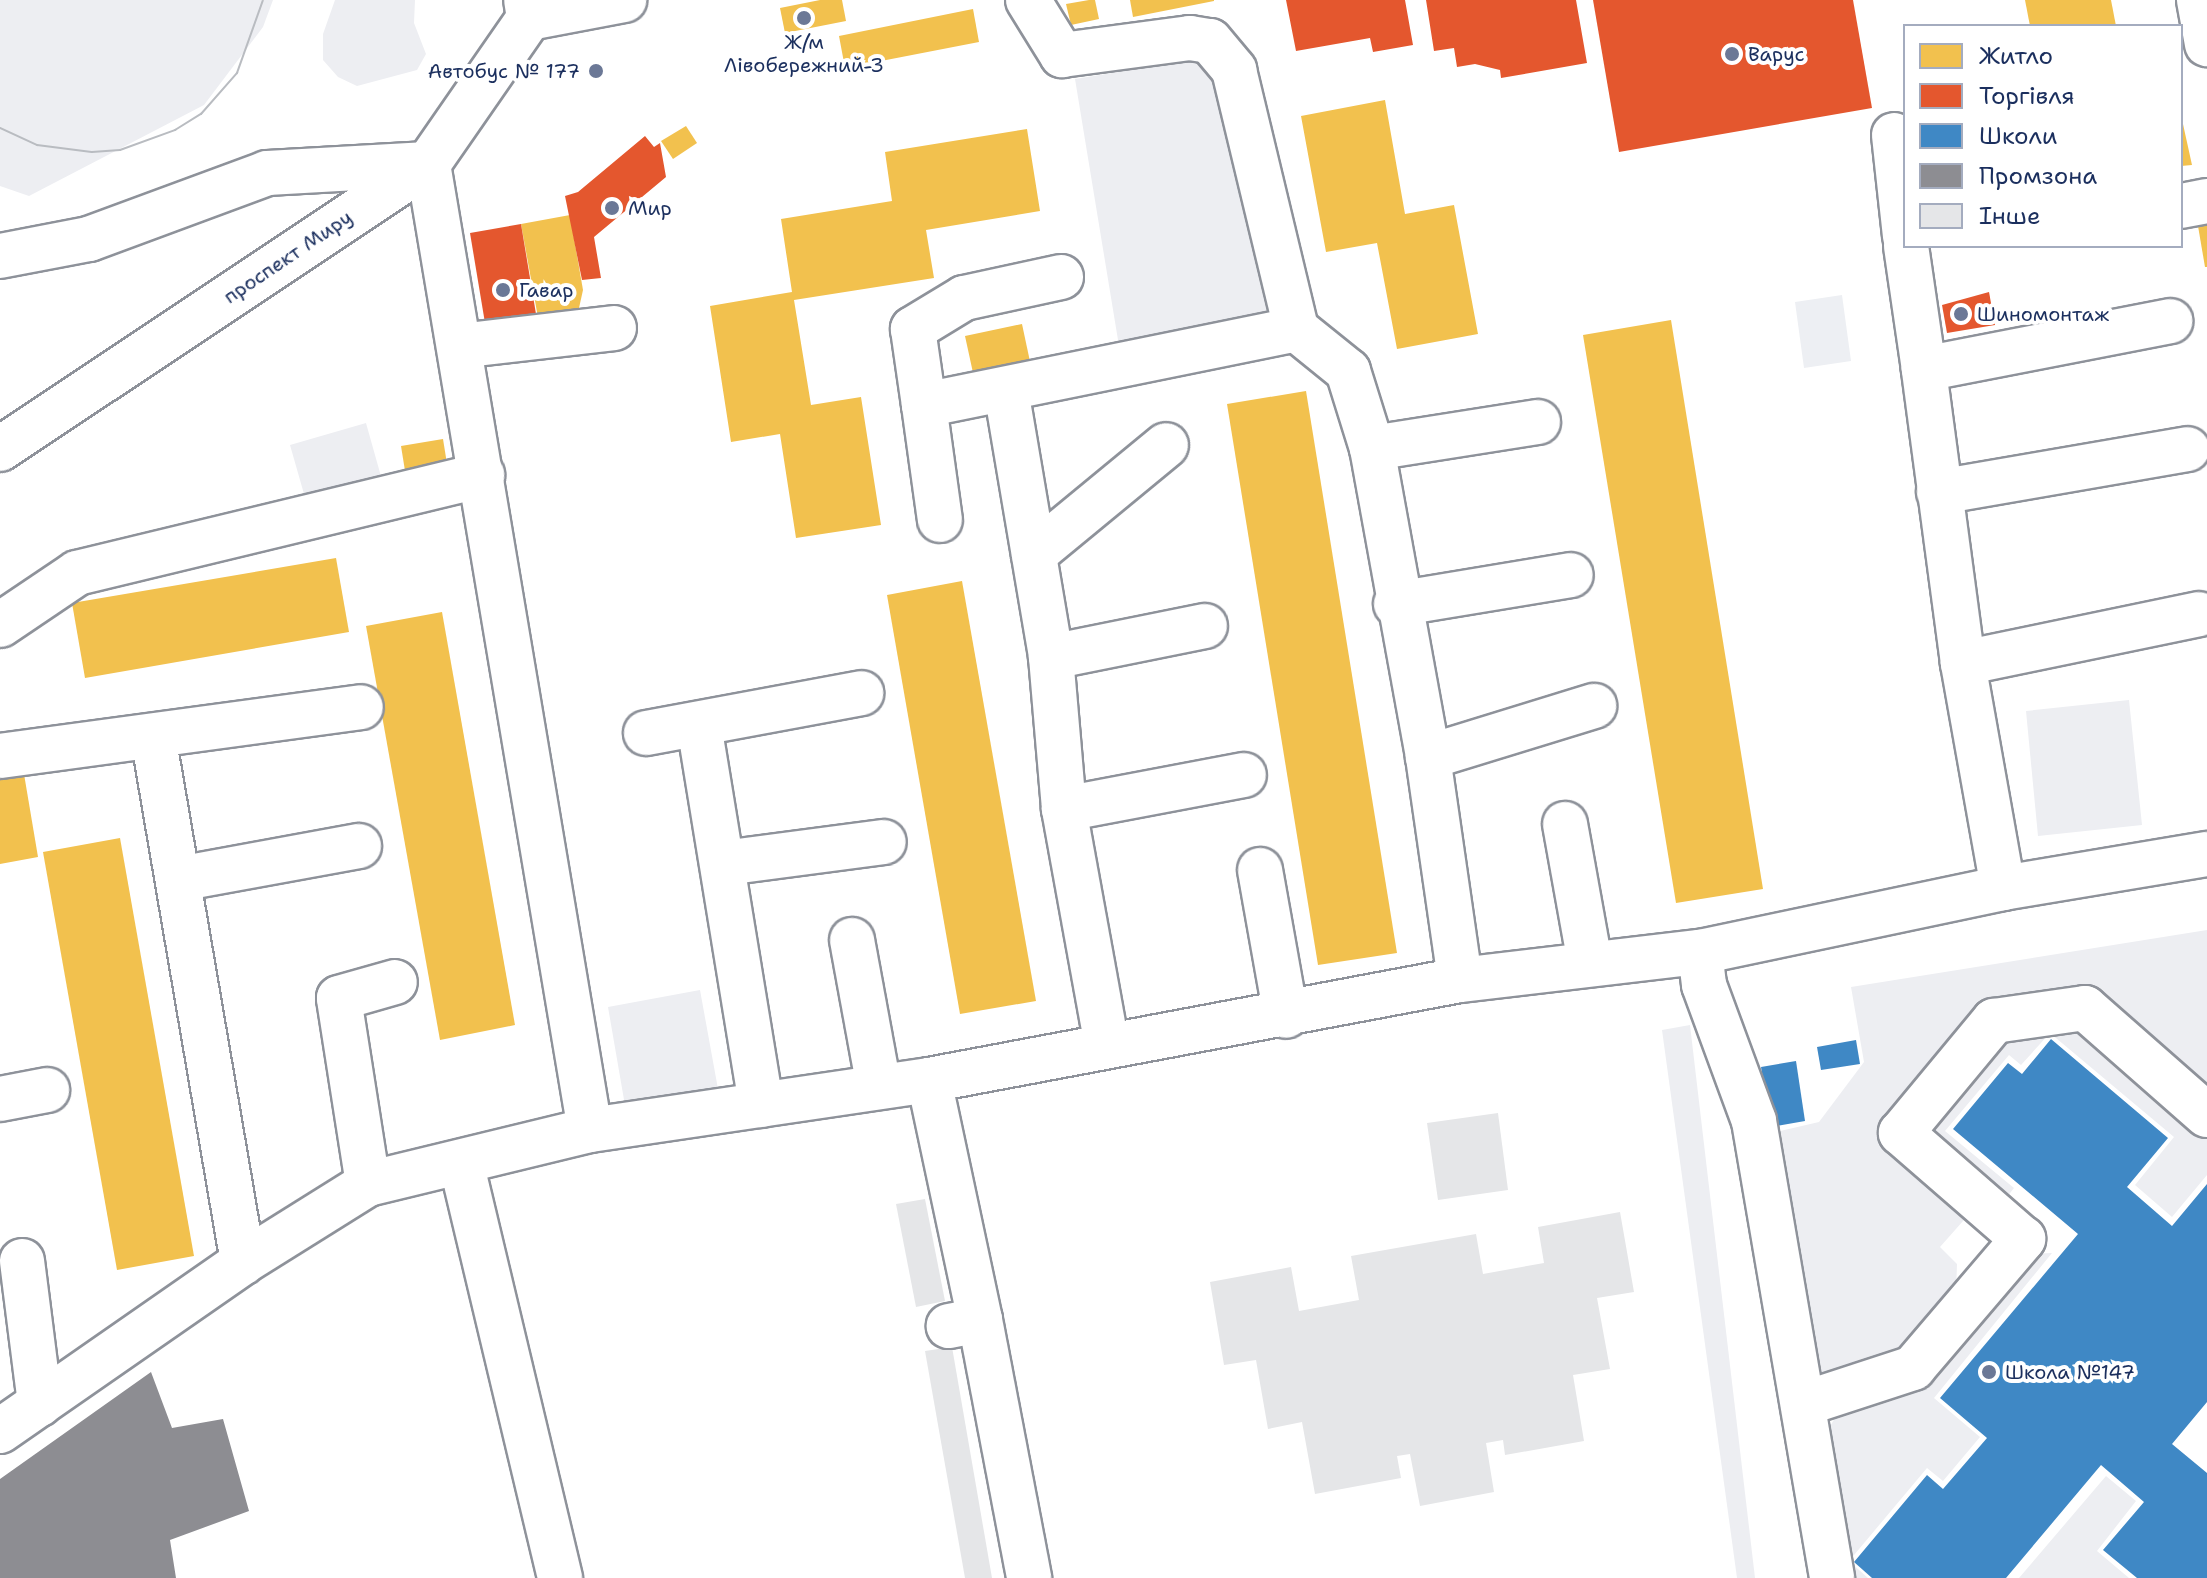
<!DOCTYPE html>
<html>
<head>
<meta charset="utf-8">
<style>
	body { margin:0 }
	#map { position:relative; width:2207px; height:1578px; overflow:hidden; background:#fff; font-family:"Shantell Sans",sans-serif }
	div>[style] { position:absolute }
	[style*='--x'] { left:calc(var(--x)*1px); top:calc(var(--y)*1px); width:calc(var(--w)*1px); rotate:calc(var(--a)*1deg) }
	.built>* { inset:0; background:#edeff3 }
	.green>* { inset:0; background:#edeef2 }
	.homes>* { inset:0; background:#f2c14e }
	.shops>* { inset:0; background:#e4572e }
	.schools>* { inset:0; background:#3f88c5 }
	.industry>* { inset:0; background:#8d8d92 }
	.building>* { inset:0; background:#e5e6e8 }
	.roads { filter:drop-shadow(2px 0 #8e929a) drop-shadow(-2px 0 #8e929a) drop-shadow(0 2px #8e929a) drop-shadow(0 -2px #8e929a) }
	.minor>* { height:44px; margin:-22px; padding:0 22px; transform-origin:22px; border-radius:22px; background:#fff }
	.tram>* { height:2px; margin:-1px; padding:0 1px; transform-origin:1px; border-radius:1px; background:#b9bcc1 }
	.dots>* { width:22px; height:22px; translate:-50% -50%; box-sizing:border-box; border:4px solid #fff; border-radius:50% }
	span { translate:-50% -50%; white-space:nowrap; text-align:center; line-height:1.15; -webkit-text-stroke:8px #fff; paint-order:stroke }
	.poi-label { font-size:20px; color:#1b2f5e }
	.left { translate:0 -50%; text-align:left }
	.right { translate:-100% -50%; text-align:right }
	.street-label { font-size:20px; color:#1b2f5e }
	.legend { position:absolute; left:1903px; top:24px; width:280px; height:224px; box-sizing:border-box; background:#fff; border:2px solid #a4acbf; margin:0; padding:10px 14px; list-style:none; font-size:24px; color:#1b2f5e }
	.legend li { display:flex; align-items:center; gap:16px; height:40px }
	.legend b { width:40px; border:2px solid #a4acbf }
</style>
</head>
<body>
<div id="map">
	<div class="built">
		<div style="clip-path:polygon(1842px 295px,1851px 361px,1804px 368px,1795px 302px)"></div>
	</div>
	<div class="green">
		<div style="clip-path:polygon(0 0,273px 0,263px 27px,204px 105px,29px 196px,0 186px)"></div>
		<div style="clip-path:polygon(335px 0,415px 0,414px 23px,426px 54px,417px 70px,357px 86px,338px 77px,323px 60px,323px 34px)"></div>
		<div style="clip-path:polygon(1211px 57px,1270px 316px,1119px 346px,1075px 79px)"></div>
		<div style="clip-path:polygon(366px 423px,382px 480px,306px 501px,290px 445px)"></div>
		<div style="clip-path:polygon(2129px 700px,2142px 825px,2038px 836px,2026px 711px)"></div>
		<div style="clip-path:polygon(2207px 930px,2207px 1088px,2097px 1001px,1993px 1005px,1881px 1135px,1971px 1212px,1940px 1247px,1957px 1264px,1956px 1293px,1902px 1359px,1840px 1380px,1823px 1373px,1809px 1354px,1772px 1133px,1819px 1122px,1864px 1062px,1851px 987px)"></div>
		<div style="clip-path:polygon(700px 990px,720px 1100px,627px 1117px,608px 1007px)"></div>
		<div style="clip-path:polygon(1690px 1025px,1755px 1578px,1737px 1578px,1662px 1030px)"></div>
		<div style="clip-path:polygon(2079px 1025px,2207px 1136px,2207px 1175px,2172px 1217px,2135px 1185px,2174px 1137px,2050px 1033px,2021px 1065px,2009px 1055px,1945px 1131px,2014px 1188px,2000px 1206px,1930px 1133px,1932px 1121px,2003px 1033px)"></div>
		<div style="clip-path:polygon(2052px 1253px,1934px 1398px,1980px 1437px,1943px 1481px,1927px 1468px,1849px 1561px,1868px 1578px,1845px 1578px,1827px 1432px,1837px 1414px,2028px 1254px)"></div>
		<div style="clip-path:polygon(2106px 1476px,2136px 1501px,2097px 1551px,2129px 1578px,2019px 1578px)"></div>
	</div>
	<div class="homes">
		<div style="clip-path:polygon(820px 0,842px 0,846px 21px,785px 33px,780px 8px)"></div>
		<div style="clip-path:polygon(1089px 0,1095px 0,1099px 19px,1071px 25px,1066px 4px)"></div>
		<div style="clip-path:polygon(1130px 0,1214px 0,1214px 1px,1133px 17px)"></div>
		<div style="clip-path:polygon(2025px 0,2111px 0,2116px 26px,2030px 26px)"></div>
		<div style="clip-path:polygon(973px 9px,979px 42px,845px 68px,839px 36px)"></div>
		<div style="clip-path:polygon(1385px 100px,1405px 214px,1454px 205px,1478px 334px,1397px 349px,1377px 243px,1326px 252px,1301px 116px)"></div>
		<div style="clip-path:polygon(2181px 115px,2192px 165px,2181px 166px)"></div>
		<div style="clip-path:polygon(686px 126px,697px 143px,673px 159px,661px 141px)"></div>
		<div style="clip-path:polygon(1027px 129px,1040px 211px,926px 230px,934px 278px,794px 300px,811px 405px,861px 397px,881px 525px,796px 538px,780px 434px,731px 442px,710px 306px,792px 292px,781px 219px,892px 201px,885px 152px)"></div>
		<div style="clip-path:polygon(570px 215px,583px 290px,577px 317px,539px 323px,521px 224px)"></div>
		<div style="clip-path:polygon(2207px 225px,2207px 267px,2205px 267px,2198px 226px)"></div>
		<div style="clip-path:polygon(1671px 320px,1763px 889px,1676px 903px,1583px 335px)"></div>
		<div style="clip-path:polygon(1022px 324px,1032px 371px,975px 382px,965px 336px)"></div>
		<div style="clip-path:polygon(1306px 391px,1397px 953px,1318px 965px,1227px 404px)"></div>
		<div style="clip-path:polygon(443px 439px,448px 470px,406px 477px,401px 446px)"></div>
		<div style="clip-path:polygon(336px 558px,349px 632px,85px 678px,72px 603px)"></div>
		<div style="clip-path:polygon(962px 581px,1036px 1001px,960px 1014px,887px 595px)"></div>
		<div style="clip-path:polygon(442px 612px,515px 1025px,440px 1040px,366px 626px)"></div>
		<div style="clip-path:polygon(24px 774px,38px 857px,0 864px,0 778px)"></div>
		<div style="clip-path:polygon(120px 838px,194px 1256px,117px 1270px,43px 852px)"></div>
	</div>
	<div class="shops">
		<div style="clip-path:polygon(1286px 0,1405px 0,1413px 45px,1373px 52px,1370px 38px,1296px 51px)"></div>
		<div style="clip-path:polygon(1426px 0,1576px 0,1587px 63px,1501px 78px,1500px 70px,1475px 64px,1457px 67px,1454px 48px,1434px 51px)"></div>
		<div style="clip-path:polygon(1593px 0,1853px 0,1872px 108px,1619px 152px)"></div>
		<div style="clip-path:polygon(645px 136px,654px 147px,660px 143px,666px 177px,594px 237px,601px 278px,582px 280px,565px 196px,578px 192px)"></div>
		<div style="clip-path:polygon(521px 224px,536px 314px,485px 323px,470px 233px)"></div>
		<div style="clip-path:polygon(1989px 292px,1995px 325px,1947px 333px,1942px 305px)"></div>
	</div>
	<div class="schools">
		<div style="clip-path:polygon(2051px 1039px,2168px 1138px,2127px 1187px,2172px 1226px,2207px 1184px,2207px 1402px,2172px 1444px,2207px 1473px,2207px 1578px,2137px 1578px,2103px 1550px,2144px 1502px,2101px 1465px,2006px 1578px,1872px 1578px,1854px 1562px,1927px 1475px,1943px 1489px,1987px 1438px,1940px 1398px,2078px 1234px,1953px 1129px,2008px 1063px,2022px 1074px)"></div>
		<div style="clip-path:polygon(1856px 1040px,1860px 1064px,1821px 1070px,1817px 1047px)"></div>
		<div style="clip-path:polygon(1796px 1061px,1805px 1121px,1771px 1127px,1761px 1067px)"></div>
	</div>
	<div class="industry">
		<div style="clip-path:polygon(151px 1372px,172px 1428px,223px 1419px,249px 1511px,170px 1540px,176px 1578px,0 1578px,0 1479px)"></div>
	</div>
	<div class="building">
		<div style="clip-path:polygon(1498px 1113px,1508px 1190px,1438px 1200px,1427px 1123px)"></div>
		<div style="clip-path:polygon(925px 1199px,945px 1301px,916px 1307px,896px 1204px)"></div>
		<div style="clip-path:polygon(1620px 1212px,1634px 1292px,1597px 1298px,1610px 1369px,1573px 1375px,1584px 1441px,1505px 1455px,1503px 1440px,1486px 1443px,1494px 1492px,1420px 1506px,1410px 1454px,1397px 1456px,1401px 1478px,1315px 1494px,1302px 1422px,1268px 1429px,1256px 1360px,1224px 1365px,1210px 1282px,1291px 1267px,1299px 1311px,1359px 1300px,1351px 1256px,1476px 1234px,1483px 1274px,1544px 1263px,1538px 1227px)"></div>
		<div style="clip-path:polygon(952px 1347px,992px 1578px,965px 1578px,925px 1351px)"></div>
	</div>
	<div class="roads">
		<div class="minor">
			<div style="--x:1028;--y:0;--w:65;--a:58.3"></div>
			<div style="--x:1062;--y:55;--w:129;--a:-7.6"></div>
			<div style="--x:1190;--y:38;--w:20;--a:9"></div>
			<div style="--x:1210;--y:41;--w:38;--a:50"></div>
			<div style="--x:1234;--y:70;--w:266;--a:76.5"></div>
			<div style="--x:1296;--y:329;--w:67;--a:38.9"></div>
			<div style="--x:1348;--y:371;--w:81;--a:72.7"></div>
			<div style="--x:1372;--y:448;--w:314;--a:79.7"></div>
			<div style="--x:1428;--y:757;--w:225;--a:81.8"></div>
			<div style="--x:2199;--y:0;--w:45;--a:79.7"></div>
			<div style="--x:529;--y:18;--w:97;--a:-10.7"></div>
			<div style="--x:1894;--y:135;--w:102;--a:83.8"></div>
			<div style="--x:2181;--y:206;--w:26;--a:-11"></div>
			<div style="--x:1906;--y:246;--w:124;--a:81.7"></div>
			<div style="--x:0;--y:256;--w:91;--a:-10.8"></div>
			<div style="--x:89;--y:239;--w:190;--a:-20.3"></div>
			<div style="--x:267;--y:173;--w:161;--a:-3.2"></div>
			<div style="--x:428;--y:164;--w:979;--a:80.48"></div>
			<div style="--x:1061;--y:277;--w:99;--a:167.8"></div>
			<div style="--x:964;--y:298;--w:60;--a:148.7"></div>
			<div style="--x:913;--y:329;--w:77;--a:81.8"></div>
			<div style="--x:924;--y:405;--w:380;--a:-11.5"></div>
			<div style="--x:459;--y:346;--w:156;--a:-6.6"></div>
			<div style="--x:1006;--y:390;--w:271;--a:80.4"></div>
			<div style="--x:1051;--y:657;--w:153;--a:85.1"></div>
			<div style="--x:1064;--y:809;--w:241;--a:79.7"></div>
			<div style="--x:924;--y:405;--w:116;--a:82.1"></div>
			<div style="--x:1372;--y:448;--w:168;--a:-8.9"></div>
			<div style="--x:0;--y:449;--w:514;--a:-33.66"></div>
			<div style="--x:428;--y:164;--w:178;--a:-55.3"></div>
			<div style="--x:529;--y:18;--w:18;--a:-99"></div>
			<div style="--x:1939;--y:492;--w:252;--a:-9.8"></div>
			<div style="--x:1034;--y:554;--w:171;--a:-39.5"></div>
			<div style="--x:1396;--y:604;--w:177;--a:-9.4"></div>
			<div style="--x:0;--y:625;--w:93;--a:-34"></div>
			<div style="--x:77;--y:573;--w:417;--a:-13.6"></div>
			<div style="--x:1051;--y:657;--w:157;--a:-11.4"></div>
			<div style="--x:1963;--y:663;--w:241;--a:-11.7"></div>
			<div style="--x:699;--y:725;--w:385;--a:80.7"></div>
			<div style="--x:646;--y:733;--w:219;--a:-10.5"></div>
			<div style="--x:153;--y:736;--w:534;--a:80.29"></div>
			<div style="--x:0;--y:756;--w:364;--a:-7.7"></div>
			<div style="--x:1428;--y:757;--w:174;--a:-17.1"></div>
			<div style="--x:1064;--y:809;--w:183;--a:-10.7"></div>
			<div style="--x:1565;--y:824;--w:141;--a:79.8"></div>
			<div style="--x:724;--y:863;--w:161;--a:-7.5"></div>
			<div style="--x:1260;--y:870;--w:148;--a:79.9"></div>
			<div style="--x:179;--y:879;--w:183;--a:-10.4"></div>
			<div style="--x:2003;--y:888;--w:229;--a:-100.1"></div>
			<div style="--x:1963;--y:663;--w:297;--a:-97.6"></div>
			<div style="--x:1924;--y:369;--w:251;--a:-11"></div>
			<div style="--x:852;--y:940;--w:149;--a:79.6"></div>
			<div style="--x:1700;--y:952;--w:33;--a:83"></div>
			<div style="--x:1704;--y:985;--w:145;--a:69.8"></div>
			<div style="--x:1754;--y:1121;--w:464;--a:80.3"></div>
			<div style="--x:929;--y:1080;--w:245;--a:78"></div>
			<div style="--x:980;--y:1320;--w:32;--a:169"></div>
			<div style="--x:0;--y:1099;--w:48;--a:-10.8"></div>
			<div style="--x:461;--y:1162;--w:428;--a:76.6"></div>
			<div style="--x:368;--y:1184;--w:188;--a:-98.9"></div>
			<div style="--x:339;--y:998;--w:58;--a:-15.9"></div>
			<div style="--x:22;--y:1261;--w:144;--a:82.8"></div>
			<div style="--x:980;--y:1320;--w:263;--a:79.2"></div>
			<div style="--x:1806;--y:1403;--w:113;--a:-18.1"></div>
			<div style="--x:1913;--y:1368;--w:170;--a:-49.5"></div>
			<div style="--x:2023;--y:1239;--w:162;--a:-139"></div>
			<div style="--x:1901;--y:1133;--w:146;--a:-50.3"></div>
			<div style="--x:1994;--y:1021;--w:92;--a:-8.1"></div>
			<div style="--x:2085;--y:1008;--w:162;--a:41.3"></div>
			<div style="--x:0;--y:1431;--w:296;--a:-34.8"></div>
			<div style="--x:243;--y:1262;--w:147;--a:-32"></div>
			<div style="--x:368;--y:1184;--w:228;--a:-13.7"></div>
			<div style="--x:590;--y:1130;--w:343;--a:-8.4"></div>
			<div style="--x:929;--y:1080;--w:540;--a:-10.67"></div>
			<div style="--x:1460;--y:980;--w:242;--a:-6.7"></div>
			<div style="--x:1700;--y:952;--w:310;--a:-11.9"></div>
			<div style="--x:2003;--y:888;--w:207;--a:-9.5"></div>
		</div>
	</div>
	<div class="tram">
		<div style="--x:0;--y:128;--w:41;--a:24.7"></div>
		<div style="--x:37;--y:145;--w:55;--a:7.3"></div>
		<div style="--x:92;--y:152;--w:28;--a:-4"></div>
		<div style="--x:120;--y:150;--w:59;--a:-20"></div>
		<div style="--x:175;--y:130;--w:31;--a:-32"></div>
		<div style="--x:201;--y:114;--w:55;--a:-48.7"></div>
		<div style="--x:237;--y:73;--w:77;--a:-70.4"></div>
	</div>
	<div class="dots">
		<div style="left:804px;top:18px;background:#6b7896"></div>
		<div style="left:1732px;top:54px;background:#6b7896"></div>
		<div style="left:596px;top:71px;background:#6b7896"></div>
		<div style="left:612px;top:208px;background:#6b7896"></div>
		<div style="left:503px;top:290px;background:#6b7896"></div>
		<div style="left:1961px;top:314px;background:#6b7896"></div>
		<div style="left:1989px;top:1372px;background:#6b7896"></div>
	</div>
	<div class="poi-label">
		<span style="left:804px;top:54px">Ж/м<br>Лівобережний-3</span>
		<span class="left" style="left:1748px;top:54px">Варус</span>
		<span class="right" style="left:580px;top:71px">Автобус № 177</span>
		<span class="left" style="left:628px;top:208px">Мир</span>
		<span class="left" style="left:519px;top:290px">Гавар</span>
		<span class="left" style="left:1977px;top:314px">Шиномонтаж</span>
		<span class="left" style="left:2005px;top:1372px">Школа №147</span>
	</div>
	<div class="street-label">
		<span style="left:288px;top:257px;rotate:-34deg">проспект Миру</span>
	</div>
	<ul class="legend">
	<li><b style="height:22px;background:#f2c14e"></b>Житло</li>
	<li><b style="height:22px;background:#e4572e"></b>Торгівля</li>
	<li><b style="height:22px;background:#3f88c5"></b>Школи</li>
	<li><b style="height:22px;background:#8d8d92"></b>Промзона</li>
	<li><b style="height:22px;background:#e5e6e8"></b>Інше</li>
	</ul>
</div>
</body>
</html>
